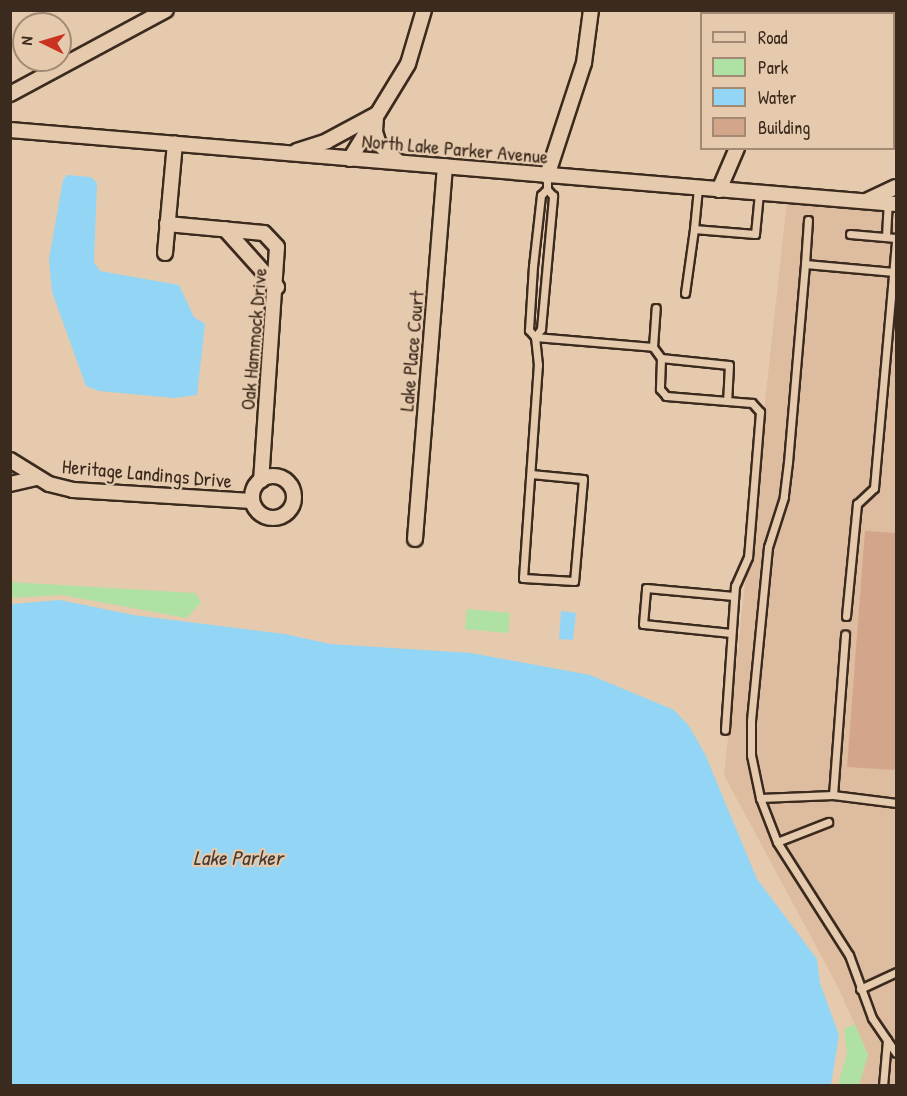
<!DOCTYPE html>
<html>
<head>
<meta charset="utf-8">
<style>
	body { margin:0 }
	#map { position:relative; width:907px; height:1096px; overflow:hidden; background:#e6caad; font-family:"Patrick Hand",sans-serif }
	div>[style] { position:absolute }
	[style*='--x'] { left:calc(var(--x)*1px); top:calc(var(--y)*1px); width:calc(var(--w)*1px); rotate:calc(var(--a)*1deg) }
	.built>* { inset:0; background:#ddbca0 }
	.green>* { inset:0; background:#aee1a3 }
	.water>* { inset:0; background:#93d5f5 }
	.building>* { inset:0; background:#d3a58b }
	.roads { filter:drop-shadow(2px 0 #3b2a1e) drop-shadow(-2px 0 #3b2a1e) drop-shadow(0 2px #3b2a1e) drop-shadow(0 -2px #3b2a1e) }
	.lane>* { height:7px; margin:-3.5px; padding:0 3.5px; transform-origin:3.5px; border-radius:3.5px; background:#e6caad }
	.street>* { height:14px; margin:-7px; padding:0 7px; transform-origin:7px; border-radius:7px; background:#e6caad }
	.street>.ring { margin:-7px; padding:0; box-sizing:content-box; background:none; border:14px solid #e6caad; border-radius:50% }
	span { translate:-50% -50%; white-space:nowrap; text-align:center; line-height:1.15; -webkit-text-stroke:4.5px #e6caad; paint-order:stroke }
	.street-label { font-size:20px; color:#3b2a1e }
	.water-label { font-size:21px; color:#443b34; font-style:italic }
	.frame { position:absolute; inset:0; border:12px solid #3b2a1e; pointer-events:none }
	.legend { position:absolute; left:700px; top:12px; width:195px; height:138px; box-sizing:border-box; background:#e6caad; border:2px solid #a28a74; margin:0; padding:8px 10px; list-style:none; font-size:18px; color:#3b2a1e }
	.legend li { display:flex; align-items:center; gap:12px; height:30px }
	.legend b { width:30px; border:2px solid #a28a74 }
	.north { position:absolute; left:12px; top:12px; width:60px; height:60px; box-sizing:border-box; background:#e6caad; border:2px solid #a28a74; border-radius:50%; rotate:275deg; font-size:16px; font-weight:700; line-height:24px; text-align:center; color:#3b2a1e }
	.north::after { content:''; display:block; margin:auto; width:21px; height:27px; background:#c8321e; clip-path:polygon(50% 0,100% 100%,50% 72%,0 100%) }
</style>
</head>
<body>
<div id="map">
	<div class="built">
		<div style="clip-path:polygon(787px 202px,896px 210px,896px 1085px,859px 1085px,868px 1054px,838px 987px,724px 775px)"></div>
	</div>
	<div class="green">
		<div style="clip-path:polygon(10px 582px,195px 593px,201px 602px,187px 618px,62px 595px,11px 598px)"></div>
		<div style="clip-path:polygon(467px 609px,510px 613px,508px 633px,465px 629px)"></div>
		<div style="clip-path:polygon(855px 1024px,868px 1055px,859px 1085px,838px 1085px,847px 1053px,844px 1029px)"></div>
	</div>
	<div class="water">
		<div style="clip-path:polygon(67px 175px,91px 177px,97px 183px,94px 262px,100px 271px,179px 285px,194px 317px,205px 324px,197px 395px,174px 398px,99px 391px,86px 386px,52px 292px,49px 259px,63px 180px)"></div>
		<div style="clip-path:polygon(60px 600px,133px 615px,285px 634px,330px 644px,471px 653px,590px 675px,674px 710px,689px 726px,705px 754px,757px 879px,817px 959px,820px 983px,839px 1035px,831px 1085px,11px 1085px,11px 604px)"></div>
		<div style="clip-path:polygon(561px 611px,576px 613px,573px 640px,559px 639px)"></div>
	</div>
	<div class="building">
		<div style="clip-path:polygon(865px 531px,896px 533px,896px 770px,847px 767px)"></div>
	</div>
	<div class="roads">
		<div class="lane">
			<div style="--x:698;--y:188;--w:41;--a:95.6"></div>
			<div style="--x:694;--y:229;--w:61;--a:4.7"></div>
			<div style="--x:755;--y:234;--w:41;--a:-84.4"></div>
			<div style="--x:547;--y:189;--w:8;--a:135"></div>
			<div style="--x:541;--y:195;--w:71;--a:96.4"></div>
			<div style="--x:533;--y:266;--w:64;--a:93.6"></div>
			<div style="--x:529;--y:330;--w:9;--a:49"></div>
			<div style="--x:535;--y:337;--w:10;--a:-53"></div>
			<div style="--x:541;--y:329;--w:134;--a:-84.8"></div>
			<div style="--x:553;--y:196;--w:9;--a:-131"></div>
			<div style="--x:547;--y:189;--w:13;--a:-90"></div>
			<div style="--x:850;--y:234;--w:46;--a:5"></div>
			<div style="--x:886;--y:237;--w:33;--a:-87"></div>
			<div style="--x:805;--y:264;--w:44;--a:-86.1"></div>
			<div style="--x:894;--y:272;--w:89;--a:-174.9"></div>
			<div style="--x:805;--y:264;--w:199;--a:94.9"></div>
			<div style="--x:788;--y:462;--w:35;--a:97"></div>
			<div style="--x:784;--y:497;--w:52;--a:107.7"></div>
			<div style="--x:768;--y:547;--w:175;--a:95.6"></div>
			<div style="--x:751;--y:721;--w:34;--a:90"></div>
			<div style="--x:751;--y:755;--w:44;--a:78.2"></div>
			<div style="--x:760;--y:798;--w:47;--a:68.9"></div>
			<div style="--x:777;--y:842;--w:134;--a:57.5"></div>
			<div style="--x:849;--y:955;--w:67;--a:69.9"></div>
			<div style="--x:872;--y:1018;--w:42;--a:55.6"></div>
			<div style="--x:685;--y:293;--w:65;--a:-82"></div>
			<div style="--x:653;--y:347;--w:39;--a:-86"></div>
			<div style="--x:661;--y:358;--w:68;--a:5.9"></div>
			<div style="--x:729;--y:365;--w:36;--a:93"></div>
			<div style="--x:531;--y:474;--w:52;--a:5.5"></div>
			<div style="--x:583;--y:479;--w:102;--a:95"></div>
			<div style="--x:574;--y:581;--w:51;--a:-176.6"></div>
			<div style="--x:523;--y:578;--w:214;--a:-86"></div>
			<div style="--x:538;--y:365;--w:28;--a:-96"></div>
			<div style="--x:535;--y:337;--w:118;--a:4.8"></div>
			<div style="--x:653;--y:347;--w:14;--a:54"></div>
			<div style="--x:661;--y:358;--w:31;--a:92"></div>
			<div style="--x:660;--y:389;--w:9;--a:49"></div>
			<div style="--x:666;--y:396;--w:86;--a:4.7"></div>
			<div style="--x:752;--y:403;--w:12;--a:48"></div>
			<div style="--x:760;--y:412;--w:145;--a:94.7"></div>
			<div style="--x:748;--y:557;--w:32;--a:114"></div>
			<div style="--x:735;--y:586;--w:144;--a:94"></div>
			<div style="--x:846;--y:616;--w:113;--a:-84.4"></div>
			<div style="--x:857;--y:504;--w:23;--a:-43"></div>
			<div style="--x:874;--y:488;--w:249;--a:-84.9"></div>
			<div style="--x:731;--y:633;--w:88;--a:-174.2"></div>
			<div style="--x:643;--y:624;--w:36;--a:-85"></div>
			<div style="--x:646;--y:588;--w:88;--a:5.2"></div>
			<div style="--x:833;--y:795;--w:64;--a:7.2"></div>
			<div style="--x:760;--y:798;--w:73;--a:-2.4"></div>
			<div style="--x:833;--y:795;--w:161;--a:-85.7"></div>
			<div style="--x:777;--y:842;--w:55;--a:-21.4"></div>
			<div style="--x:860;--y:989;--w:40;--a:-25"></div>
			<div style="--x:883;--y:1086;--w:46;--a:-85"></div>
		</div>
		<div class="street">
			<div style="--x:757;--y:10;--w:4;--a:76"></div>
			<div style="--x:10;--y:94;--w:177;--a:-28.3"></div>
			<div style="--x:376;--y:117;--w:15;--a:94"></div>
			<div style="--x:375;--y:132;--w:13;--a:72"></div>
			<div style="--x:379;--y:144;--w:26;--a:43"></div>
			<div style="--x:10;--y:130;--w:889;--a:4.77"></div>
			<div style="--x:297;--y:151;--w:32;--a:-18"></div>
			<div style="--x:327;--y:141;--w:55;--a:-28.4"></div>
			<div style="--x:350;--y:159;--w:111;--a:-58.6"></div>
			<div style="--x:408;--y:64;--w:56;--a:-73.5"></div>
			<div style="--x:547;--y:176;--w:119;--a:-71.9"></div>
			<div style="--x:584;--y:63;--w:53;--a:-82.5"></div>
			<div style="--x:719;--y:190;--w:46;--a:-66.8"></div>
			<div style="--x:868;--y:200;--w:31;--a:-25"></div>
			<div style="--x:167;--y:224;--w:97;--a:5.3"></div>
			<div style="--x:264;--y:233;--w:19;--a:47"></div>
			<div style="--x:277;--y:247;--w:234;--a:93.9"></div>
			<div style="--x:225;--y:229;--w:78;--a:48.1"></div>
			<div style="--x:165;--y:253;--w:110;--a:-84.8"></div>
			<div style="--x:10;--y:460;--w:46;--a:31.6"></div>
			<div style="--x:49;--y:484;--w:25;--a:14"></div>
			<div style="--x:73;--y:490;--w:179;--a:3.5"></div>
			<div class="ring" style="left:252px;top:476px;width:28px;height:28px"></div>
			<div style="--x:10;--y:484;--w:28;--a:-13"></div>
			<div style="--x:415;--y:539;--w:374;--a:-85.4"></div>
		</div>
	</div>
	<div class="street-label">
		<span style="left:455px;top:148px;rotate:5deg">North Lake Parker Avenue</span>
		<span style="left:253px;top:339px;rotate:-85deg">Oak Hammock Drive</span>
		<span style="left:411px;top:351px;rotate:-85deg">Lake Place Court</span>
		<span style="left:147px;top:473px;rotate:5deg">Heritage Landings Drive</span>
	</div>
	<div class="water-label">
		<span style="left:238px;top:858px">Lake Parker</span>
	</div>
	<div class="frame"></div>
	<ul class="legend">
	<li><b style="height:8px;background:#e6caad"></b>Road</li>
	<li><b style="height:16px;background:#aee1a3"></b>Park</li>
	<li><b style="height:16px;background:#93d5f5"></b>Water</li>
	<li><b style="height:16px;background:#d3a58b"></b>Building</li>
	</ul>
	<div class="north">N</div>
</div>
</body>
</html>
